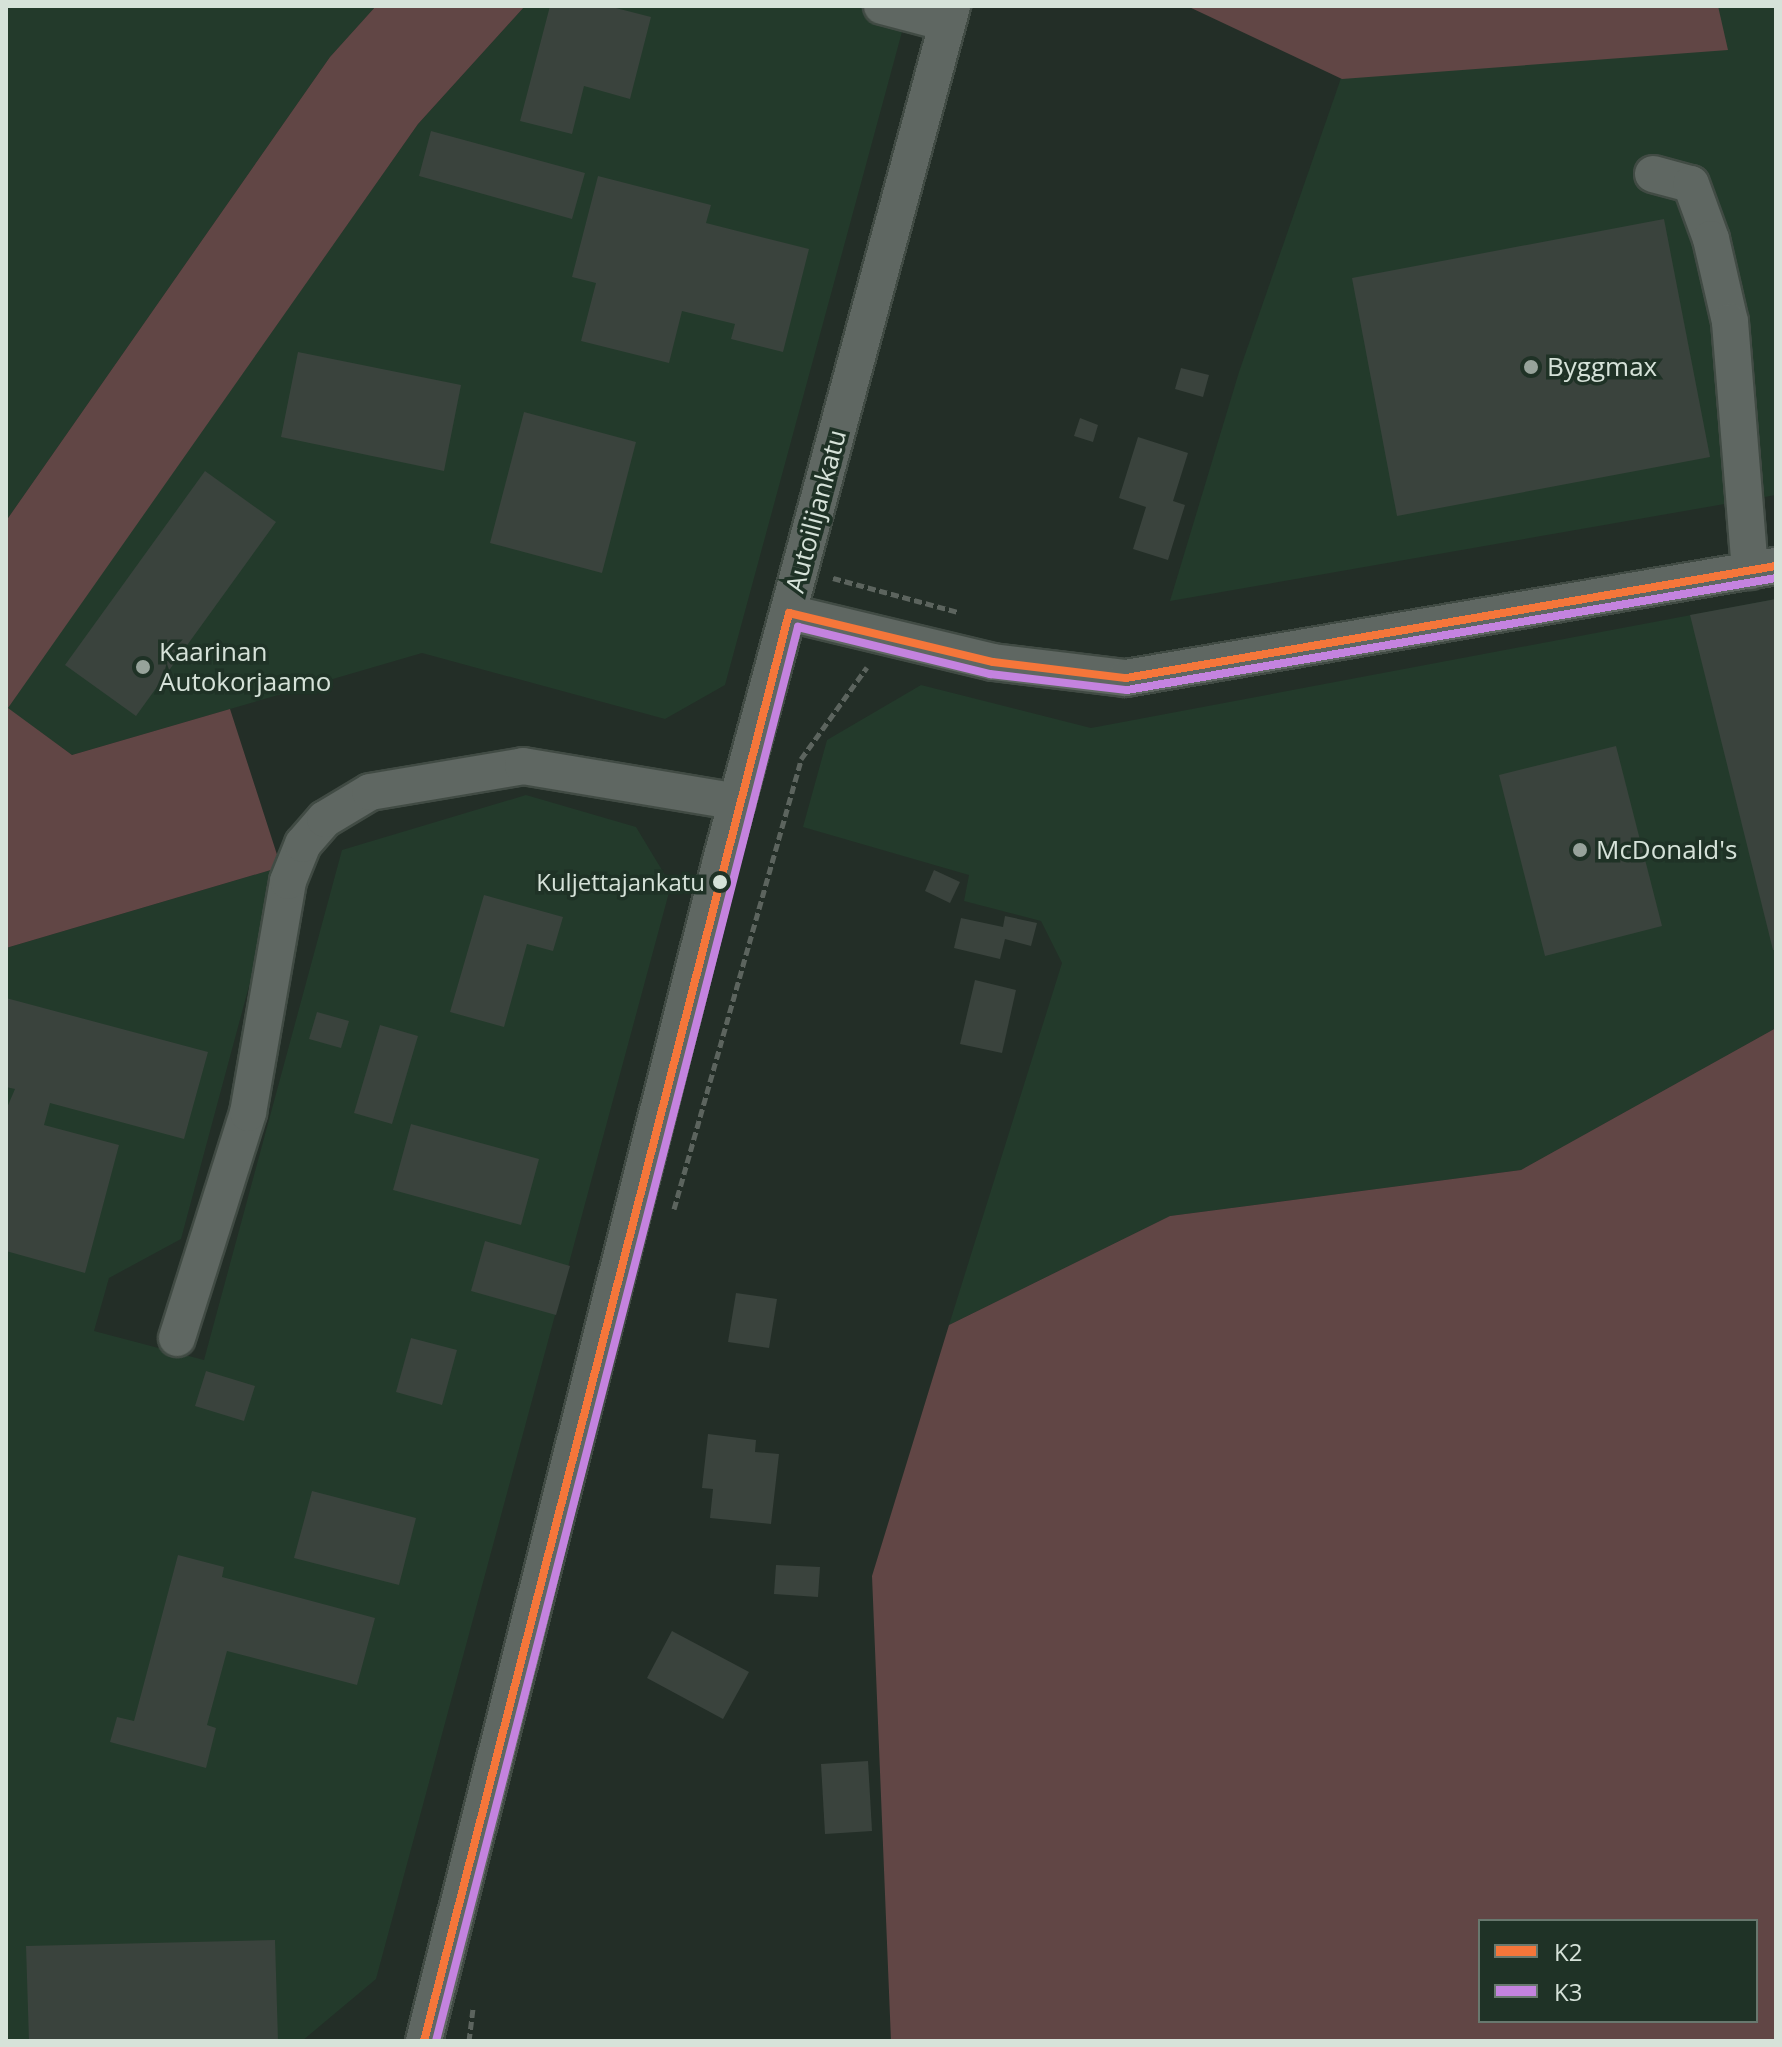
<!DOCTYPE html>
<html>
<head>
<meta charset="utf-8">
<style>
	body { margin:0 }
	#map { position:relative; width:1782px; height:2047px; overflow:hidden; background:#232e27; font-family:"Open Sans",sans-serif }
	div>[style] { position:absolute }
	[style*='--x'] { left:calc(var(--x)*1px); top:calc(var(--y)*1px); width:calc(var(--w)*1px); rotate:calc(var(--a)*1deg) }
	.built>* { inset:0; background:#233a2b }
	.green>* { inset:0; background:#614645 }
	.building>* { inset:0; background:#3a433d }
	.path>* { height:5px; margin-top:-2.5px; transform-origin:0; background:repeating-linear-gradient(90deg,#5c645e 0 8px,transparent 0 12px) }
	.roads { filter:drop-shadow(2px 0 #414b44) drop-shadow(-2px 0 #414b44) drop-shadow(0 2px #414b44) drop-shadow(0 -2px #414b44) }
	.minor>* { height:36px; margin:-18px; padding:0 18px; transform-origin:18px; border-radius:18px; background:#5f6762 }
	.bus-1>* { height:8px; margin:-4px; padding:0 4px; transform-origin:4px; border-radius:4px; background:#f5763a }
	.bus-2>* { height:8px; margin:-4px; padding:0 4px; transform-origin:4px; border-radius:4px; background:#c483df }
	.dots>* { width:22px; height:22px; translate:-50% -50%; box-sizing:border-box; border:4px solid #1f3226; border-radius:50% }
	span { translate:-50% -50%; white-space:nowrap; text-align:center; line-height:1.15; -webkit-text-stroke:7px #1f3226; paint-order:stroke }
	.bus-label { font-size:24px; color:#d6e2d9 }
	.right { translate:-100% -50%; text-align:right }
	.poi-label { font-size:26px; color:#d6e2d9 }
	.left { translate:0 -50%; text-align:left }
	.street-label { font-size:26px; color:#d6e2d9 }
	.frame { position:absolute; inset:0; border:8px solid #d6e2d9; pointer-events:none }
	.legend { position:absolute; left:1478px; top:1919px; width:280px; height:104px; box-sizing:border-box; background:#1f3226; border:2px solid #68786e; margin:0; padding:10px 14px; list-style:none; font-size:24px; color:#d6e2d9 }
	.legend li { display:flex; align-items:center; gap:16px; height:40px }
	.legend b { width:40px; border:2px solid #68786e }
</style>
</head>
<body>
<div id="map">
	<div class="built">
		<div style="clip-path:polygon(6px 6px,376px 6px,330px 57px,6px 521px)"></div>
		<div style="clip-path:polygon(525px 6px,909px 6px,725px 685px,665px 719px,422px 653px,72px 755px,7px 708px,418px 124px)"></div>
		<div style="clip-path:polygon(1366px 6px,1776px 6px,1776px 495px,1170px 601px,1239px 372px)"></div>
		<div style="clip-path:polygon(1776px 599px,1776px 1028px,1521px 1170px,1170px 1216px,949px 1325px,1062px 963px,1041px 921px,964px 901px,969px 875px,803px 827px,827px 740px,921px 685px,1091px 728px)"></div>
		<div style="clip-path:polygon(526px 795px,636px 827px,671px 885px,376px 1979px,302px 2041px,6px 2041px,6px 948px,281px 867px,181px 1239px,109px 1278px,94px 1331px,204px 1360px,342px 850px)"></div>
	</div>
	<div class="green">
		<div style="clip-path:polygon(376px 6px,525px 6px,418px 124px,8px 708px,72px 755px,230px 709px,281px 867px,6px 948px,6px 521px,330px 57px)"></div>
		<div style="clip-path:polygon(1187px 6px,1718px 6px,1728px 50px,1342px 79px)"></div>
		<div style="clip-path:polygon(evenodd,1776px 1028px,1776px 2041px,891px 2041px,872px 1576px,949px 1325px,1170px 1216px,1521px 1170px,1776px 1028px,1480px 1921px,1756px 1921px,1756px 2021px,1480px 2021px,1480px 1921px)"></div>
	</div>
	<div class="building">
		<div style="clip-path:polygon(550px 6px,608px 6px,651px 17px,630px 99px,584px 86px,572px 134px,520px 121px)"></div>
		<div style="clip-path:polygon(431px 131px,585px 173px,572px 219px,419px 176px)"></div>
		<div style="clip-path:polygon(598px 176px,711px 205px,706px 223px,809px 249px,783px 352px,731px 339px,735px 324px,682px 311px,669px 363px,581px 341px,596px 283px,572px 277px)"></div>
		<div style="clip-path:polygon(1664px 219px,1710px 457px,1397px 516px,1352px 278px)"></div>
		<div style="clip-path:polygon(298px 352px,461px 385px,444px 471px,281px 437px)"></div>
		<div style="clip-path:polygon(1181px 368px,1209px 375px,1203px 397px,1175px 389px)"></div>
		<div style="clip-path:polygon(524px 412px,636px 442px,602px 573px,490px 543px)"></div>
		<div style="clip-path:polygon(1080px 418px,1098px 425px,1093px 442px,1074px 436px)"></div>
		<div style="clip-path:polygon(1138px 437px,1188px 453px,1173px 501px,1185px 505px,1168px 560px,1133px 549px,1146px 507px,1119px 498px)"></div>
		<div style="clip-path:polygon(205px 471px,276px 522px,136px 716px,65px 665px)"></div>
		<div style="clip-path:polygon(1776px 599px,1776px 950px,1773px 950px,1690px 615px)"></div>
		<div style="clip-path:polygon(1616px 746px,1662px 926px,1545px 956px,1499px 775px)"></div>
		<div style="clip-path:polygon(934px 870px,960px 882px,950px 903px,925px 891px)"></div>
		<div style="clip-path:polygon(484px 895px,563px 917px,553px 951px,527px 944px,504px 1027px,450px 1012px)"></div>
		<div style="clip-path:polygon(1005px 916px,1037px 923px,1031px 946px,1005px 939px,1000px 959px,954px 948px,961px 918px,1003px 927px)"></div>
		<div style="clip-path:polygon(975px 980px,1016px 990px,1002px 1053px,960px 1044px)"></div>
		<div style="clip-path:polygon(6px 998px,208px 1052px,184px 1139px,50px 1103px,44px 1125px,119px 1145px,85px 1273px,6px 1251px,6px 1110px,15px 1089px,6px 1087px)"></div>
		<div style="clip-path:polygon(317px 1012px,349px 1021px,341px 1048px,309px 1039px)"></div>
		<div style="clip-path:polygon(380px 1025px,418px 1036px,392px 1124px,354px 1113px)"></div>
		<div style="clip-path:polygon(411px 1124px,539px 1159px,521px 1225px,393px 1190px)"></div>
		<div style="clip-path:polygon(485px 1241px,570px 1266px,556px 1315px,471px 1291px)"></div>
		<div style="clip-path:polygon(736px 1293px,777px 1299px,769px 1348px,728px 1342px)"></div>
		<div style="clip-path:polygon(411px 1338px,457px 1350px,442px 1405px,396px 1392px)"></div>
		<div style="clip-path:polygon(206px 1371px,255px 1386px,244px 1421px,195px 1406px)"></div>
		<div style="clip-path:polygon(708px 1434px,756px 1440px,755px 1452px,779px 1454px,771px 1524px,710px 1518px,713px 1489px,702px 1488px)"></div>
		<div style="clip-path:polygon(312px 1491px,416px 1518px,399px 1585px,294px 1558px)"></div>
		<div style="clip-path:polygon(178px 1555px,224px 1567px,222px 1577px,375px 1618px,357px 1685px,227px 1651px,207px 1725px,216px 1728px,206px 1768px,110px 1742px,117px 1717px,134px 1721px)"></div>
		<div style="clip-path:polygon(776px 1565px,820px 1567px,818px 1597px,774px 1594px)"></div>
		<div style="clip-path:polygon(672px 1631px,749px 1672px,723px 1719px,647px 1678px)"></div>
		<div style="clip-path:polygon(868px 1761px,872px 1831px,825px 1834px,821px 1764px)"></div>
		<div style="clip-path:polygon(275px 1940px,278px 2041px,29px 2041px,26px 1946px)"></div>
	</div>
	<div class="path">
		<div style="--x:833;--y:578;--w:130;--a:15.2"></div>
		<div style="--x:674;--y:1209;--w:468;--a:-74.2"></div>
		<div style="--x:801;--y:759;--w:113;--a:-54.3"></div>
		<div style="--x:469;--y:2041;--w:32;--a:-83"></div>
	</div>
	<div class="roads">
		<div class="minor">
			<div style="--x:882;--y:6;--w:67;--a:14.7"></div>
			<div style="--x:1653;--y:174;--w:39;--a:15"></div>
			<div style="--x:1691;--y:184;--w:59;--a:70"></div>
			<div style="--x:1711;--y:239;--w:85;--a:77.1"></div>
			<div style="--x:1730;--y:322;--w:250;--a:85.4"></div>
			<div style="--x:789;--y:613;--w:210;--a:13.5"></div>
			<div style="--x:993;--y:662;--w:134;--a:6.9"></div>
			<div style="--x:1126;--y:678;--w:660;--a:-9.78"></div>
			<div style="--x:177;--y:1338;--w:236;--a:-72.5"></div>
			<div style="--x:248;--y:1113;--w:235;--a:-80.2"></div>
			<div style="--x:288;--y:881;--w:40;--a:-68"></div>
			<div style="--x:303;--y:844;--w:33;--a:-49"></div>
			<div style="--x:325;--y:819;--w:52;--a:-31"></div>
			<div style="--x:370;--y:792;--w:155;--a:-9.6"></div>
			<div style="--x:523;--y:766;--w:217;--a:9.5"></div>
			<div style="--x:424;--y:2041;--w:1218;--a:-75.88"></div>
			<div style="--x:721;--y:860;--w:885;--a:-74.86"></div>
		</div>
	</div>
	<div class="bus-1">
		<div style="--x:424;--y:2041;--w:1474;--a:-75.66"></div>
		<div style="--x:789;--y:613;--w:210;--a:13.5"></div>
		<div style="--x:993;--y:662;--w:134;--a:6.9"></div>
		<div style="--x:1126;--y:678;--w:660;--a:-9.78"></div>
	</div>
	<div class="bus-2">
		<div style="--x:436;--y:2041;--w:1460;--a:-75.64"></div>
		<div style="--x:798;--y:627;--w:198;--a:13.8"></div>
		<div style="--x:990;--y:674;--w:138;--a:6.7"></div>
		<div style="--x:1127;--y:690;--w:659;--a:-9.79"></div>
	</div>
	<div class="dots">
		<div style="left:1531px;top:367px;background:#97a39b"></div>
		<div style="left:143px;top:667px;background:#97a39b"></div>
		<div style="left:1580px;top:850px;background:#97a39b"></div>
		<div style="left:720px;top:882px;background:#d6e2d9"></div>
	</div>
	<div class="bus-label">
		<span class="right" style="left:705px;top:882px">Kuljettajankatu</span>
	</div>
	<div class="poi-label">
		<span class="left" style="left:1547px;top:367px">Byggmax</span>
		<span class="left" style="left:159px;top:667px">Kaarinan<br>Autokorjaamo</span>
		<span class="left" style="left:1596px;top:850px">McDonald's</span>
	</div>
	<div class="street-label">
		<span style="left:816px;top:511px;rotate:-75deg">Autoilijankatu</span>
	</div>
	<div class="frame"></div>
	<ul class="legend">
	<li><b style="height:10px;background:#f5763a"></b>K2</li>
	<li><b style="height:10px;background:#c483df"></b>K3</li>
	</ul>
</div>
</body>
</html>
